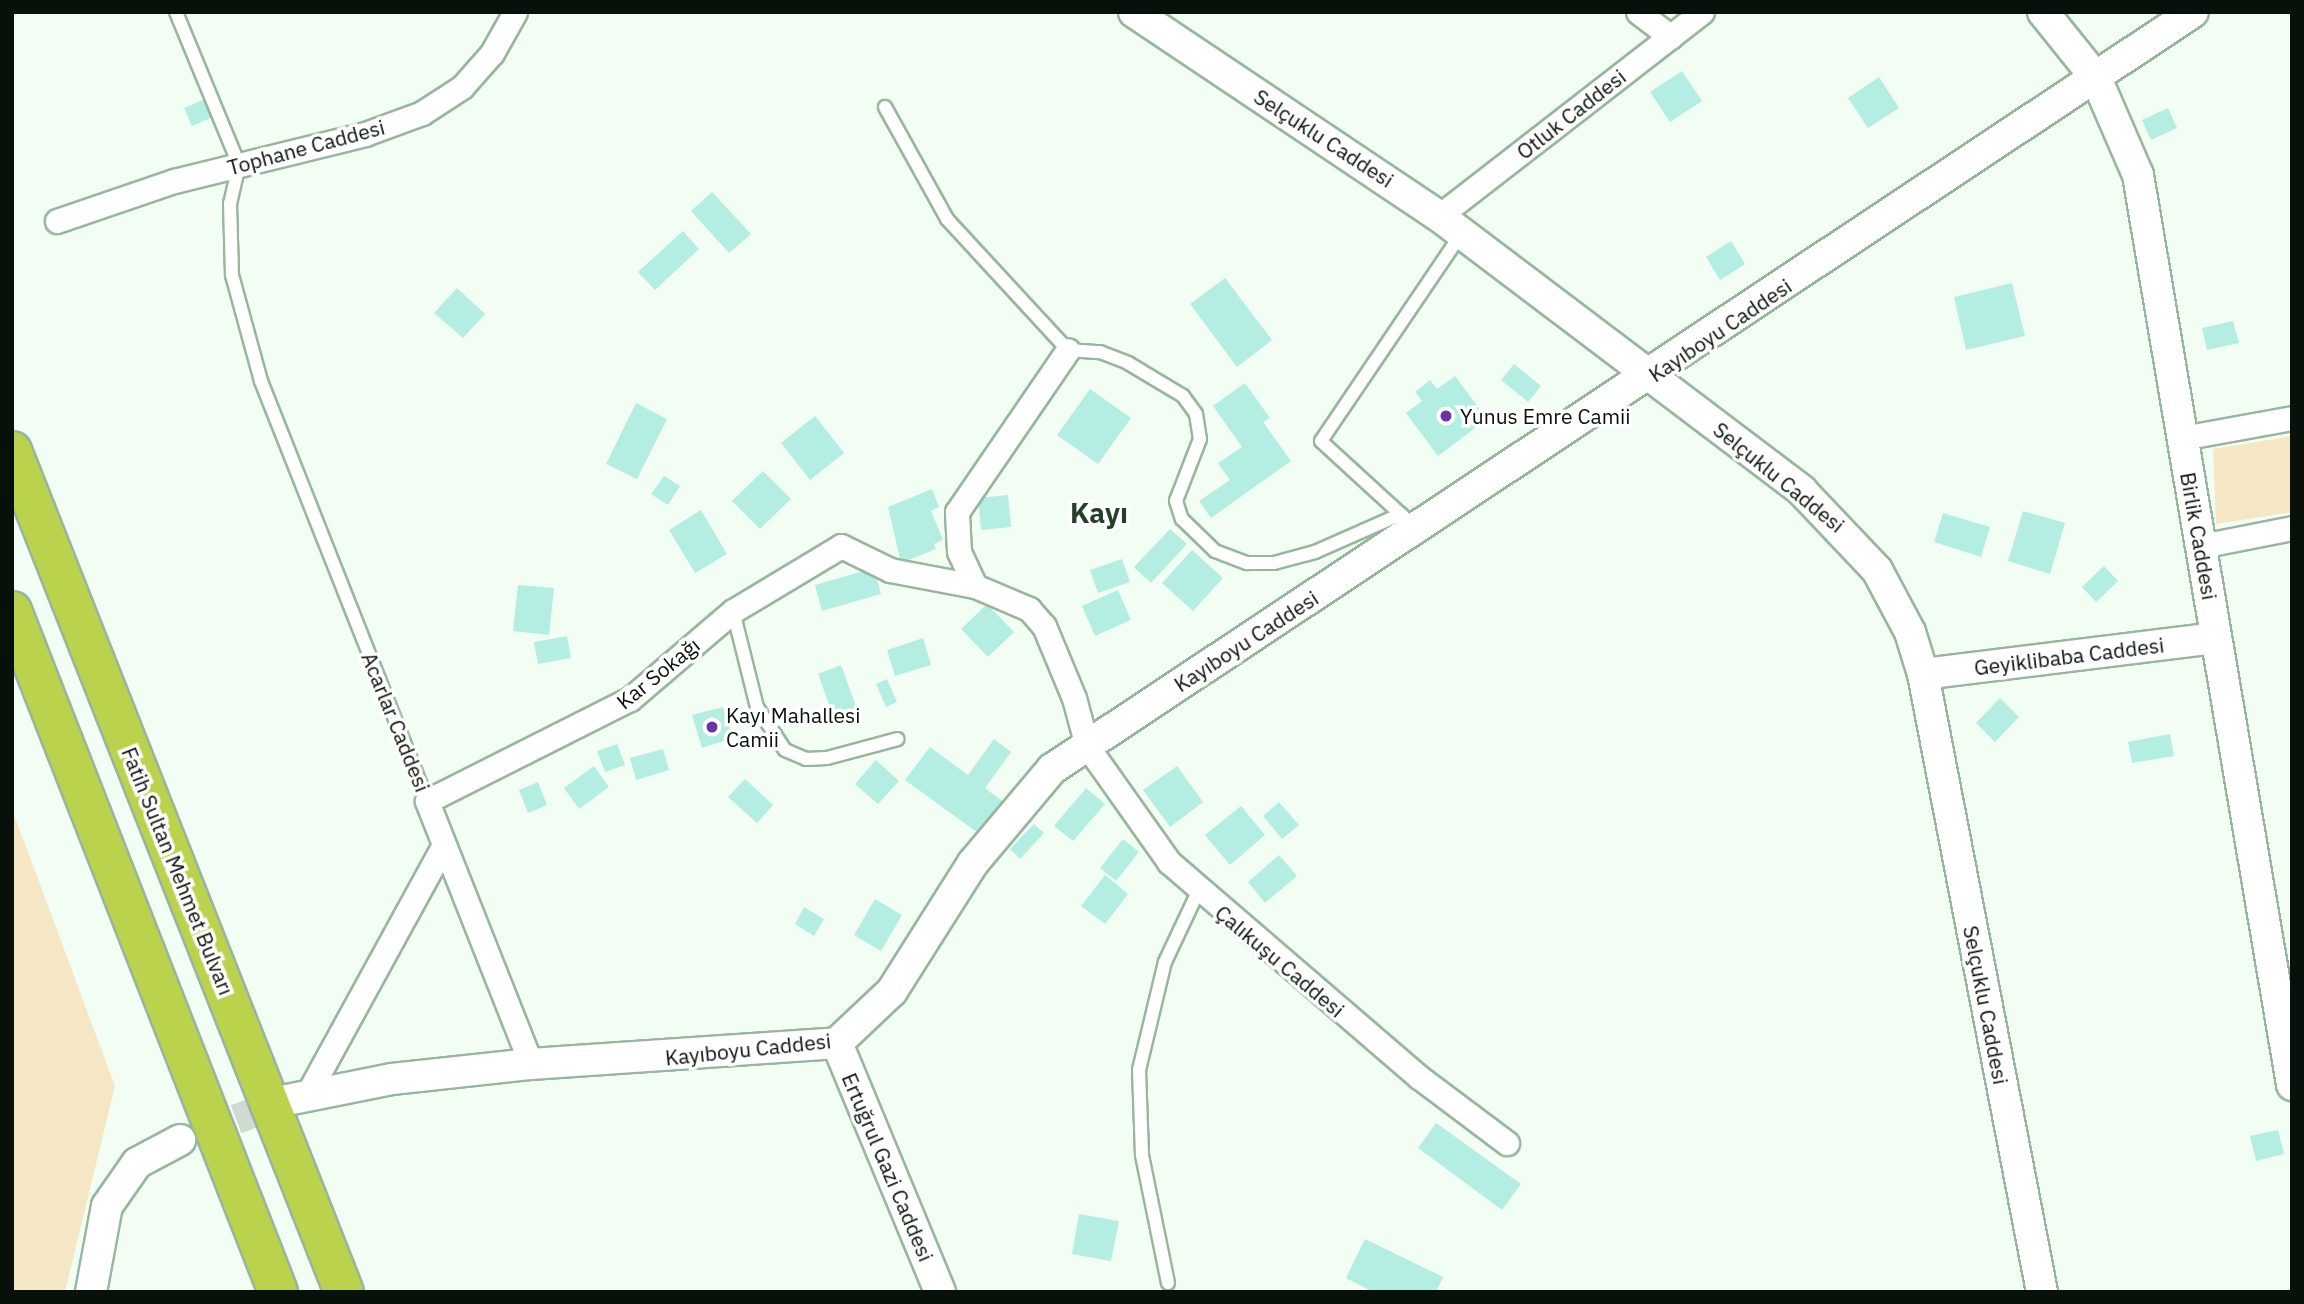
<!DOCTYPE html>
<html>
<head>
<meta charset="utf-8">
<style>
	body { margin:0 }
	#map { position:relative; width:2304px; height:1304px; overflow:hidden; background:#f2fef4; font-family:"IBM Plex Sans",sans-serif }
	div>[style] { position:absolute }
	[style*='--x'] { left:calc(var(--x)*1px); top:calc(var(--y)*1px); width:calc(var(--w)*1px); rotate:calc(var(--a)*1deg) }
	.green>* { inset:0; background:#f5e7c5 }
	.building>* { inset:0; background:#b4ede1 }
	.tertiary-tunnel>* { height:30px; margin-top:-15px; transform-origin:0; background:repeating-linear-gradient(90deg,#cfdad1 0 30px,transparent 0 45px) }
	.roads { filter:drop-shadow(2px 0 #98b69e) drop-shadow(-2px 0 #98b69e) drop-shadow(0 2px #98b69e) drop-shadow(0 -2px #98b69e) }
	.service>* { height:12px; margin:-6px; padding:0 6px; transform-origin:6px; border-radius:6px; background:#fff }
	.minor>* { height:23px; margin:-11.5px; padding:0 11.5px; transform-origin:11.5px; border-radius:11.5px; background:#fff }
	.tertiary>* { height:30px; margin:-15px; padding:0 15px; transform-origin:15px; border-radius:15px; background:#fff }
	.trunk>* { height:38px; margin:-19px; padding:0 19px; transform-origin:19px; border-radius:19px; background:#bbd24c }
	.dots>* { width:19px; height:19px; translate:-50% -50%; box-sizing:border-box; border:4px solid #fff; border-radius:50% }
	span { translate:-50% -50%; white-space:nowrap; text-align:center; line-height:1.15; -webkit-text-stroke:7px #fff; paint-order:stroke }
	.street-label { font-size:21px; color:#071109 }
	.poi-label { font-size:21px; color:#071109 }
	.left { translate:0 -50%; text-align:left }
	.district-label { font-size:28px; color:#253f2b; font-weight:700 }
	.frame { position:absolute; inset:0; border:14px solid #071109; pointer-events:none }
</style>
</head>
<body>
<div id="map">
	<div class="green">
		<div style="clip-path:polygon(2292px 436px,2292px 512px,2216px 524px,2213px 449px)"></div>
		<div style="clip-path:polygon(12px 809px,115px 1086px,65px 1292px,12px 1292px)"></div>
	</div>
	<div class="building">
		<div style="clip-path:polygon(1682px 71px,1702px 101px,1670px 122px,1650px 92px)"></div>
		<div style="clip-path:polygon(1879px 77px,1899px 108px,1868px 128px,1848px 98px)"></div>
		<div style="clip-path:polygon(205px 99px,213px 117px,192px 126px,184px 108px)"></div>
		<div style="clip-path:polygon(2168px 108px,2177px 128px,2151px 140px,2142px 120px)"></div>
		<div style="clip-path:polygon(712px 192px,751px 234px,729px 253px,691px 211px)"></div>
		<div style="clip-path:polygon(683px 231px,699px 249px,655px 290px,638px 272px)"></div>
		<div style="clip-path:polygon(1731px 241px,1745px 264px,1720px 280px,1706px 257px)"></div>
		<div style="clip-path:polygon(1225px 278px,1272px 340px,1237px 367px,1190px 304px)"></div>
		<div style="clip-path:polygon(2012px 283px,2025px 336px,1966px 350px,1954px 297px)"></div>
		<div style="clip-path:polygon(457px 288px,485px 314px,463px 338px,434px 313px)"></div>
		<div style="clip-path:polygon(2233px 321px,2239px 343px,2207px 350px,2202px 328px)"></div>
		<div style="clip-path:polygon(1514px 364px,1541px 386px,1528px 402px,1501px 380px)"></div>
		<div style="clip-path:polygon(1455px 376px,1487px 419px,1438px 456px,1406px 413px,1422px 401px,1415px 392px,1430px 380px,1437px 389px)"></div>
		<div style="clip-path:polygon(1245px 383px,1270px 418px,1263px 422px,1291px 461px,1211px 518px,1199px 501px,1230px 480px,1218px 463px,1242px 447px,1213px 406px)"></div>
		<div style="clip-path:polygon(1090px 389px,1131px 418px,1098px 464px,1057px 435px)"></div>
		<div style="clip-path:polygon(636px 403px,667px 419px,637px 479px,606px 464px)"></div>
		<div style="clip-path:polygon(815px 416px,844px 453px,810px 480px,781px 443px)"></div>
		<div style="clip-path:polygon(763px 471px,791px 499px,760px 529px,732px 501px)"></div>
		<div style="clip-path:polygon(664px 476px,680px 486px,668px 505px,651px 494px)"></div>
		<div style="clip-path:polygon(932px 489px,939px 507px,931px 511px,943px 540px,934px 544px,936px 549px,901px 563px,888px 507px)"></div>
		<div style="clip-path:polygon(1008px 495px,1011px 527px,981px 530px,978px 498px)"></div>
		<div style="clip-path:polygon(701px 510px,727px 554px,695px 573px,669px 530px)"></div>
		<div style="clip-path:polygon(2023px 511px,2065px 523px,2050px 574px,2008px 561px)"></div>
		<div style="clip-path:polygon(1943px 513px,1990px 527px,1981px 557px,1934px 542px)"></div>
		<div style="clip-path:polygon(1170px 529px,1187px 544px,1151px 583px,1134px 567px)"></div>
		<div style="clip-path:polygon(1192px 550px,1223px 578px,1193px 611px,1162px 583px)"></div>
		<div style="clip-path:polygon(1122px 559px,1130px 582px,1098px 593px,1090px 570px)"></div>
		<div style="clip-path:polygon(2104px 566px,2118px 581px,2096px 602px,2082px 587px)"></div>
		<div style="clip-path:polygon(874px 568px,881px 594px,822px 611px,815px 585px)"></div>
		<div style="clip-path:polygon(518px 585px,554px 588px,549px 635px,513px 631px)"></div>
		<div style="clip-path:polygon(1118px 590px,1131px 620px,1095px 636px,1082px 606px)"></div>
		<div style="clip-path:polygon(987px 604px,1014px 632px,988px 657px,961px 629px)"></div>
		<div style="clip-path:polygon(567px 636px,571px 658px,538px 664px,534px 642px)"></div>
		<div style="clip-path:polygon(923px 638px,931px 665px,895px 676px,887px 650px)"></div>
		<div style="clip-path:polygon(841px 665px,857px 709px,834px 718px,818px 674px)"></div>
		<div style="clip-path:polygon(887px 679px,897px 702px,886px 707px,876px 684px)"></div>
		<div style="clip-path:polygon(2000px 698px,2019px 717px,1995px 742px,1976px 723px)"></div>
		<div style="clip-path:polygon(723px 707px,733px 738px,702px 748px,692px 715px)"></div>
		<div style="clip-path:polygon(2170px 734px,2174px 756px,2132px 763px,2128px 742px)"></div>
		<div style="clip-path:polygon(994px 739px,1011px 752px,985px 788px,1002px 801px,978px 833px,905px 780px,930px 747px,968px 775px)"></div>
		<div style="clip-path:polygon(617px 744px,625px 765px,605px 772px,597px 751px)"></div>
		<div style="clip-path:polygon(663px 749px,669px 770px,636px 780px,630px 758px)"></div>
		<div style="clip-path:polygon(876px 760px,899px 781px,878px 804px,855px 784px)"></div>
		<div style="clip-path:polygon(594px 766px,609px 787px,579px 809px,564px 788px)"></div>
		<div style="clip-path:polygon(1177px 766px,1203px 802px,1170px 827px,1143px 790px)"></div>
		<div style="clip-path:polygon(745px 779px,773px 805px,757px 823px,728px 797px)"></div>
		<div style="clip-path:polygon(538px 782px,547px 805px,528px 813px,519px 790px)"></div>
		<div style="clip-path:polygon(1086px 788px,1105px 804px,1073px 841px,1054px 826px)"></div>
		<div style="clip-path:polygon(1279px 802px,1299px 825px,1282px 839px,1263px 816px)"></div>
		<div style="clip-path:polygon(1241px 806px,1265px 835px,1230px 865px,1205px 835px)"></div>
		<div style="clip-path:polygon(1034px 824px,1044px 833px,1020px 859px,1010px 849px)"></div>
		<div style="clip-path:polygon(1123px 839px,1139px 852px,1116px 881px,1100px 868px)"></div>
		<div style="clip-path:polygon(1279px 855px,1297px 876px,1265px 903px,1248px 882px)"></div>
		<div style="clip-path:polygon(1105px 875px,1128px 894px,1105px 924px,1081px 906px)"></div>
		<div style="clip-path:polygon(875px 899px,902px 915px,881px 951px,854px 935px)"></div>
		<div style="clip-path:polygon(804px 907px,824px 919px,814px 936px,795px 924px)"></div>
		<div style="clip-path:polygon(1436px 1123px,1521px 1184px,1502px 1210px,1418px 1148px)"></div>
		<div style="clip-path:polygon(2278px 1130px,2284px 1154px,2256px 1161px,2250px 1136px)"></div>
		<div style="clip-path:polygon(1079px 1214px,1119px 1221px,1111px 1261px,1072px 1254px)"></div>
		<div style="clip-path:polygon(1365px 1239px,1443px 1277px,1436px 1292px,1373px 1292px,1346px 1278px)"></div>
	</div>
	<div class="tertiary-tunnel">
		<div style="--x:194;--y:1135;--w:99;--a:-20.6"></div>
	</div>
	<div class="roads">
		<div class="service">
			<div style="--x:176;--y:12;--w:165;--a:67.6"></div>
			<div style="--x:239;--y:165;--w:39;--a:103"></div>
			<div style="--x:230;--y:203;--w:72;--a:88.4"></div>
			<div style="--x:232;--y:275;--w:110;--a:74.7"></div>
			<div style="--x:261;--y:381;--w:452;--a:68.4"></div>
			<div style="--x:885;--y:107;--w:128;--a:61"></div>
			<div style="--x:947;--y:219;--w:178;--a:47.3"></div>
			<div style="--x:1068;--y:350;--w:32;--a:4"></div>
			<div style="--x:1100;--y:352;--w:30;--a:21"></div>
			<div style="--x:1128;--y:363;--w:64;--a:31"></div>
			<div style="--x:1183;--y:396;--w:22;--a:54"></div>
			<div style="--x:1196;--y:414;--w:25;--a:81"></div>
			<div style="--x:1200;--y:439;--w:66;--a:111.2"></div>
			<div style="--x:1176;--y:501;--w:19;--a:72"></div>
			<div style="--x:1182;--y:519;--w:46;--a:44.1"></div>
			<div style="--x:1215;--y:551;--w:34;--a:21"></div>
			<div style="--x:1247;--y:563;--w:27;--a:0"></div>
			<div style="--x:1274;--y:563;--w:42;--a:-15"></div>
			<div style="--x:1315;--y:552;--w:94;--a:-23.8"></div>
			<div style="--x:1406;--y:519;--w:115;--a:-137.5"></div>
			<div style="--x:1321;--y:441;--w:251;--a:-55.9"></div>
			<div style="--x:733;--y:611;--w:99;--a:76"></div>
			<div style="--x:757;--y:707;--w:51;--a:56.9"></div>
			<div style="--x:785;--y:750;--w:23;--a:23"></div>
			<div style="--x:806;--y:759;--w:21;--a:-3"></div>
			<div style="--x:827;--y:758;--w:73;--a:-15"></div>
			<div style="--x:1168;--y:1283;--w:131;--a:-101.5"></div>
			<div style="--x:1142;--y:1155;--w:85;--a:-92"></div>
			<div style="--x:1139;--y:1070;--w:111;--a:-76.5"></div>
			<div style="--x:1165;--y:962;--w:77;--a:-64.8"></div>
		</div>
		<div class="minor">
			<div style="--x:1638;--y:12;--w:41;--a:37.1"></div>
			<div style="--x:1439;--y:216;--w:333;--a:-37.8"></div>
			<div style="--x:57;--y:221;--w:124;--a:-18.9"></div>
			<div style="--x:174;--y:181;--w:197;--a:-13.8"></div>
			<div style="--x:365;--y:134;--w:61;--a:-20.2"></div>
			<div style="--x:422;--y:113;--w:48;--a:-33"></div>
			<div style="--x:462;--y:87;--w:45;--a:-48.6"></div>
			<div style="--x:492;--y:53;--w:47;--a:-60.7"></div>
			<div style="--x:2182;--y:438;--w:112;--a:-10.3"></div>
			<div style="--x:2201;--y:546;--w:93;--a:-11.2"></div>
			<div style="--x:975;--y:586;--w:38;--a:-115"></div>
			<div style="--x:959;--y:551;--w:39;--a:-93"></div>
			<div style="--x:957;--y:512;--w:196;--a:-55.6"></div>
			<div style="--x:531;--y:1064;--w:283;--a:-111.6"></div>
			<div style="--x:427;--y:801;--w:227;--a:-26.7"></div>
			<div style="--x:630;--y:699;--w:135;--a:-40.5"></div>
			<div style="--x:733;--y:611;--w:126;--a:-31"></div>
			<div style="--x:841;--y:546;--w:55;--a:26.1"></div>
			<div style="--x:890;--y:570;--w:86;--a:10.7"></div>
			<div style="--x:975;--y:586;--w:59;--a:23.1"></div>
			<div style="--x:1029;--y:609;--w:23;--a:49"></div>
			<div style="--x:1044;--y:626;--w:78;--a:67.4"></div>
			<div style="--x:1074;--y:698;--w:50;--a:74.8"></div>
			<div style="--x:1087;--y:746;--w:142;--a:54.7"></div>
			<div style="--x:1169;--y:862;--w:330;--a:40.7"></div>
			<div style="--x:1419;--y:1077;--w:110;--a:36.9"></div>
			<div style="--x:307;--y:1095;--w:285;--a:-61.3"></div>
		</div>
		<div class="tertiary">
			<div style="--x:1134;--y:12;--w:367;--a:33.8"></div>
			<div style="--x:1439;--y:216;--w:455;--a:37.1"></div>
			<div style="--x:1802;--y:491;--w:109;--a:46.5"></div>
			<div style="--x:1877;--y:570;--w:70;--a:62"></div>
			<div style="--x:1910;--y:632;--w:44;--a:72.8"></div>
			<div style="--x:1923;--y:674;--w:629;--a:79.1"></div>
			<div style="--x:2043;--y:12;--w:85;--a:51.2"></div>
			<div style="--x:2096;--y:78;--w:106;--a:66.6"></div>
			<div style="--x:2138;--y:175;--w:923;--a:80.39"></div>
			<div style="--x:1923;--y:674;--w:295;--a:-7"></div>
			<div style="--x:837;--y:1043;--w:269;--a:67.5"></div>
			<div style="--x:287;--y:1100;--w:107;--a:-11.3"></div>
			<div style="--x:392;--y:1079;--w:140;--a:-6.2"></div>
			<div style="--x:531;--y:1064;--w:307;--a:-3.9"></div>
			<div style="--x:837;--y:1043;--w:76;--a:-43.4"></div>
			<div style="--x:892;--y:991;--w:151;--a:-57.7"></div>
			<div style="--x:973;--y:863;--w:123;--a:-50"></div>
			<div style="--x:1052;--y:769;--w:1369;--a:-33.56"></div>
			<div style="--x:91;--y:1292;--w:87;--a:-79.5"></div>
			<div style="--x:107;--y:1206;--w:52;--a:-55.1"></div>
			<div style="--x:137;--y:1163;--w:49;--a:-28.1"></div>
		</div>
		<div class="trunk">
			<div style="--x:12;--y:451;--w:904;--a:68.46"></div>
			<div style="--x:12;--y:611;--w:731;--a:68.66"></div>
		</div>
	</div>
	<div class="dots">
		<div style="left:1446px;top:416px;background:#6c32a8"></div>
		<div style="left:712px;top:727px;background:#6c32a8"></div>
	</div>
	<div class="street-label">
		<span style="left:1571px;top:114px;rotate:-38deg">Otluk Caddesi</span>
		<span style="left:1324px;top:138px;rotate:33deg">Selçuklu Caddesi</span>
		<span style="left:306px;top:147px;rotate:-15deg">Tophane Caddesi</span>
		<span style="left:1720px;top:330px;rotate:-34deg">Kayıboyu Caddesi</span>
		<span style="left:1779px;top:477px;rotate:39deg">Selçuklu Caddesi</span>
		<span style="left:2199px;top:536px;rotate:80deg">Birlik Caddesi</span>
		<span style="left:1246px;top:641px;rotate:-33deg">Kayıboyu Caddesi</span>
		<span style="left:2069px;top:656px;rotate:-7deg">Geyiklibaba Caddesi</span>
		<span style="left:658px;top:673px;rotate:-39deg">Kar Sokağı</span>
		<span style="left:396px;top:722px;rotate:68deg">Acarlar Caddesi</span>
		<span style="left:178px;top:871px;rotate:68deg">Fatih Sultan Mehmet Bulvarı</span>
		<span style="left:1280px;top:961px;rotate:40deg">Çalıkuşu Caddesi</span>
		<span style="left:1986px;top:1005px;rotate:79deg">Selçuklu Caddesi</span>
		<span style="left:748px;top:1049px;rotate:-6deg">Kayıboyu Caddesi</span>
		<span style="left:888px;top:1167px;rotate:67deg">Ertuğrul Gazi Caddesi</span>
	</div>
	<div class="poi-label">
		<span class="left" style="left:1460px;top:416px">Yunus Emre Camii</span>
		<span class="left" style="left:726px;top:727px">Kayı Mahallesi<br>Camii</span>
	</div>
	<div class="district-label">
		<span style="left:1099px;top:513px">Kayı</span>
	</div>
	<div class="frame"></div>
</div>
</body>
</html>
